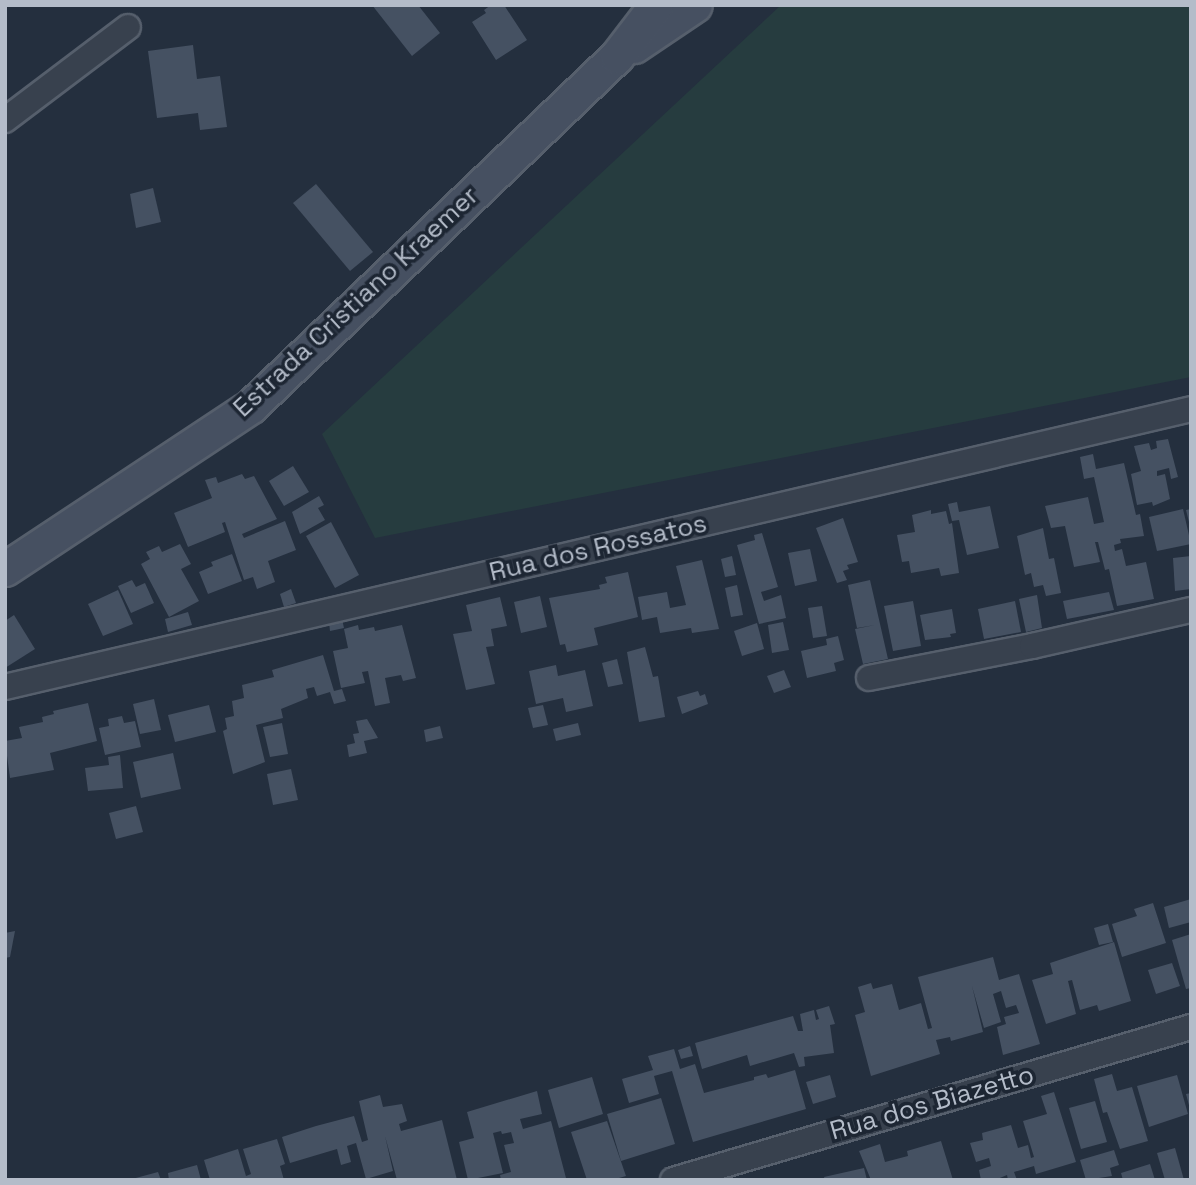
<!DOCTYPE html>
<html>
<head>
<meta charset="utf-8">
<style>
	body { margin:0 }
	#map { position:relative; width:1196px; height:1185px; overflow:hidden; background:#242f3e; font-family:"Space Grotesk",sans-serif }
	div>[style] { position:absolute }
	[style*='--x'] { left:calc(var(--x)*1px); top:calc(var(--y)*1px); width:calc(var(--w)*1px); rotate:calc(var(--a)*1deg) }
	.green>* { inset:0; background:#263c3f }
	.building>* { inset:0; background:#455162 }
	.roads { filter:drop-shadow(2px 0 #565f6c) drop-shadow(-2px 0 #565f6c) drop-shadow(0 2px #565f6c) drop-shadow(0 -2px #565f6c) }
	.street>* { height:24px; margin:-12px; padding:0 12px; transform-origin:12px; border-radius:12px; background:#38414e }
	.secondary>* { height:33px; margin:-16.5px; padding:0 16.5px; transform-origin:16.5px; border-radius:16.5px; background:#465061 }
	span { translate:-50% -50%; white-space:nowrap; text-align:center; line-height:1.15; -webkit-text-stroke:7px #1d2633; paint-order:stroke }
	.street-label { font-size:26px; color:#b4bcc9 }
	.frame { position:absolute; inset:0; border:7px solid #b4bcc9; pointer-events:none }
</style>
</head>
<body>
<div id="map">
	<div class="green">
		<div style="clip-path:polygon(781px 5px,1191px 5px,1191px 377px,375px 538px,322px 434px)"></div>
	</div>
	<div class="building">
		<div style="clip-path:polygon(372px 5px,418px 5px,440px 33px,412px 56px)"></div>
		<div style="clip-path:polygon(491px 5px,504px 5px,527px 40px,496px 60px,472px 22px,486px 13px,484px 10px)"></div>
		<div style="clip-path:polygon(193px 45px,197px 79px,220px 76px,227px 127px,200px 130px,198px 113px,157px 118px,148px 51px)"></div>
		<div style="clip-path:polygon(316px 184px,373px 252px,350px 271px,293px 203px)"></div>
		<div style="clip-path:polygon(153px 188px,161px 222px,136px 228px,130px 194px)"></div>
		<div style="clip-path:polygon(1168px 439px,1178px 477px,1171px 479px,1169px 468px,1157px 471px,1157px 476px,1165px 474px,1170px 499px,1153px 506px,1152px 502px,1137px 505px,1131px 474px,1141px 471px,1134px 446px,1149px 443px,1151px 450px,1157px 448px,1156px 441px)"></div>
		<div style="clip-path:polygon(1093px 454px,1096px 469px,1124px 463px,1136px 515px,1140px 514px,1144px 536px,1120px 539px,1121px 543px,1114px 545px,1115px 551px,1122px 549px,1126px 566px,1146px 562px,1154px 599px,1117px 606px,1109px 569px,1105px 570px,1098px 542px,1095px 542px,1100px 562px,1074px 567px,1065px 526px,1051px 528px,1045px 506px,1088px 497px,1094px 524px,1104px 522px,1094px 477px,1084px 479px,1080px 457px)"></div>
		<div style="clip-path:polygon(293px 466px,309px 492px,284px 506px,269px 481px)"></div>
		<div style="clip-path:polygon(242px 474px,245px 479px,254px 476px,277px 519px,242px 534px,244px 538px,285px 521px,296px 550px,268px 561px,275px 582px,257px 589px,253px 577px,244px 580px,225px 522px,222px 523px,225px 532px,188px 547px,174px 513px,212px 498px,205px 480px,216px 477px,218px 483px)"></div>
		<div style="clip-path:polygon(319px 496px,324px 505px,318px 508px,325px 520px,300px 534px,292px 512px)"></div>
		<div style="clip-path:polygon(957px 502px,959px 512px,990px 506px,999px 548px,967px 555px,959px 520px,952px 521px,948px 504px)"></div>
		<div style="clip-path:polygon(1183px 509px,1191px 544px,1157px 551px,1149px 517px)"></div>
		<div style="clip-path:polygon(1191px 509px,1191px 526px,1190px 526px,1186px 510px)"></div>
		<div style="clip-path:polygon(931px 510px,931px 514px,946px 511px,949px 524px,952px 523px,959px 573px,941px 576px,939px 568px,911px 573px,909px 561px,902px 562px,897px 535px,915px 532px,912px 515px)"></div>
		<div style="clip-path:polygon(843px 518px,858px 562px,847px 565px,849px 569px,843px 571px,847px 580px,837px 583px,816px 528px)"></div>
		<div style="clip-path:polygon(331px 522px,359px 575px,335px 588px,306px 536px)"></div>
		<div style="clip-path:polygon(1043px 528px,1049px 559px,1054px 558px,1061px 593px,1046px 596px,1043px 585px,1034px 587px,1031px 573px,1025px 575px,1017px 536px)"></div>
		<div style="clip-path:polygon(762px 533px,778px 587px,761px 592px,764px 601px,781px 595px,786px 618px,759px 624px,737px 545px,755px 540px,754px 535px)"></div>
		<div style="clip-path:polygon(180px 544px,191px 564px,181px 569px,199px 601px,169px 617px,141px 564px,150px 559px,146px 552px,159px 546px,162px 552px)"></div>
		<div style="clip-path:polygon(810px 549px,817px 581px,795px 586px,788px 553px)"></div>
		<div style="clip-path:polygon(232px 554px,242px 581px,208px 594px,199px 572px,213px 566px,211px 562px)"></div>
		<div style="clip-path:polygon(732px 556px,736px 575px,725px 577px,721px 559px)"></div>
		<div style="clip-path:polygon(1191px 556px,1191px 589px,1175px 591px,1173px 558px)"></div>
		<div style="clip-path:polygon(702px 560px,719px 629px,692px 633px,691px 628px,660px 633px,657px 617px,642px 620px,638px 597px,667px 592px,670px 608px,686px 605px,676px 566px)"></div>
		<div style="clip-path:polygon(628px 572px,638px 617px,594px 628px,598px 645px,567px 652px,565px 644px,560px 645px,549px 598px,600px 589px,599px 585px,607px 583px,605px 577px)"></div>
		<div style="clip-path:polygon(132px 580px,136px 587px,145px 583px,154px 603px,131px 613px,118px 586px)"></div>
		<div style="clip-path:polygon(870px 580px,888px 659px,863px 664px,855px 629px,875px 625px,857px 628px,848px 585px)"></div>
		<div style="clip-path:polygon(737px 585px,743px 615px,731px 617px,725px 588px)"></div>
		<div style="clip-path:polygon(291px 589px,296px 603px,284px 607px,280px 594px)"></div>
		<div style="clip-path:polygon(118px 590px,133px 624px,103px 636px,88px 604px)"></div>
		<div style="clip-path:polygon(1109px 592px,1114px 610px,1067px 619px,1063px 601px)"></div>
		<div style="clip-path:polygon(1037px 595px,1042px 628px,1026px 632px,1019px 599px)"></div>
		<div style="clip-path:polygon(540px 596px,547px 627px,521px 633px,514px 602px)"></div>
		<div style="clip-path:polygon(500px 597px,507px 626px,491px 629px,494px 646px,486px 647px,495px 684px,466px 690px,453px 634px,472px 631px,466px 605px)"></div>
		<div style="clip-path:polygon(913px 601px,921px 646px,893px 651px,884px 606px)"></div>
		<div style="clip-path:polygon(1015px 601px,1021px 632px,984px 639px,978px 609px)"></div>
		<div style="clip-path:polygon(822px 606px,827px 636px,813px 638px,808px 608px)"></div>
		<div style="clip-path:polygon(952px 609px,956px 633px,950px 634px,951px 637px,925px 640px,920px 615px)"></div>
		<div style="clip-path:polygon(188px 612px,192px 625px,168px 632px,165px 619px)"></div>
		<div style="clip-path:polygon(14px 615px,35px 649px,5px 668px,5px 621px)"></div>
		<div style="clip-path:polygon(342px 619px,344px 628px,330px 631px,329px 622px)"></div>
		<div style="clip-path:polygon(783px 622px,789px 650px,772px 653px,768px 625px)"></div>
		<div style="clip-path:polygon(757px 623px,764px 649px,742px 656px,734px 631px)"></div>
		<div style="clip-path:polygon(358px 625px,359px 630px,374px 627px,375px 631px,402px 625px,416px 678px,403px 681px,401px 675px,385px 678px,390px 703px,375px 706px,368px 671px,362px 672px,365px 683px,341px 688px,333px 651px,348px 648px,344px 629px)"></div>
		<div style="clip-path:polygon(838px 636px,844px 660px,834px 663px,836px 671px,807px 678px,801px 651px,827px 645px,826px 639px)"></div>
		<div style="clip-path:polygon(645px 647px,653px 677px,658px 676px,665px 717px,639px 722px,627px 652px)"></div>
		<div style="clip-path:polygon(323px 655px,334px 691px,342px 689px,346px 701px,334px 704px,330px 692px,317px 696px,314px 687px,306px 689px,308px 698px,281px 709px,283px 718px,256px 725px,265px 762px,233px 774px,223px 731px,227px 729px,225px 718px,234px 716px,232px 701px,244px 698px,242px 685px,274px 677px,272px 670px)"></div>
		<div style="clip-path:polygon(617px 659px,623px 684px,608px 687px,602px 663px)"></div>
		<div style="clip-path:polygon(556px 665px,558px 676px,585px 670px,593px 706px,566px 712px,563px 698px,536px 704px,529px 671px)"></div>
		<div style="clip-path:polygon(784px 670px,791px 687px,774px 693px,767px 676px)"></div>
		<div style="clip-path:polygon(698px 691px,700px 696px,705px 694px,708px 704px,682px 714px,677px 697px)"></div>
		<div style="clip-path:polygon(154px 699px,161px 730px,140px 734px,133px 704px)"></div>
		<div style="clip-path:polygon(88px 703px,97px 741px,50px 753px,54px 770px,10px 778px,5px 741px,22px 738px,19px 727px,43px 722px,42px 717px,54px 714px,53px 711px)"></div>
		<div style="clip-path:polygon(209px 705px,216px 732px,175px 742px,168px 715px)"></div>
		<div style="clip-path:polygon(543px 705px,548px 725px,533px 728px,528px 708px)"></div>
		<div style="clip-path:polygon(122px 716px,124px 723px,135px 721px,141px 747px,105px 755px,99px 728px,109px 726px,108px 719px)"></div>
		<div style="clip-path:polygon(367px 719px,378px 738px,364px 741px,367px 753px,349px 757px,347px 745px,355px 743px,353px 734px,359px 733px,356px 721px)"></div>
		<div style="clip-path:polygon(282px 723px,288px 754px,270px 757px,263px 727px)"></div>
		<div style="clip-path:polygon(578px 723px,581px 735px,556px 741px,553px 729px)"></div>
		<div style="clip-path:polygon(440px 726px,443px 738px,426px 742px,424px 730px)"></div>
		<div style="clip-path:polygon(173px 753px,181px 789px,141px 798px,133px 762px)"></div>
		<div style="clip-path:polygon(120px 755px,123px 788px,88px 791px,85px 768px,109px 765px,108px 757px)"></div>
		<div style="clip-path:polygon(291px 769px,298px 800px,273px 805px,267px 774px)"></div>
		<div style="clip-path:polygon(136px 806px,143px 832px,116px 839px,109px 813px)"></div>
		<div style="clip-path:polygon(1191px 899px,1191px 922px,1169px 928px,1164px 907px)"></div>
		<div style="clip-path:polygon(1153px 903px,1166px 943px,1122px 957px,1112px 924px,1137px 916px,1134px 909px)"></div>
		<div style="clip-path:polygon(1108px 924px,1113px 942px,1099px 945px,1094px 928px)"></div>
		<div style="clip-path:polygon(15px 931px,10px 957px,5px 958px,5px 933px)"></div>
		<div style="clip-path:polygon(1191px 934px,1191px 988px,1186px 989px,1172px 940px)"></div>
		<div style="clip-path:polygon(1114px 942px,1131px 1001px,1099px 1011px,1097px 1005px,1080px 1010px,1072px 980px,1068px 981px,1076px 1014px,1046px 1024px,1032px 980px,1053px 974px,1050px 963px)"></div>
		<div style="clip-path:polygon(993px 957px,999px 980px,1019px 974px,1040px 1044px,1003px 1055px,997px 1027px,1006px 1024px,1004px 1017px,1019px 1013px,1016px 1005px,1006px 1008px,1001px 991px,993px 994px,1001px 1022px,984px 1028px,972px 986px,983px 1032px,951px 1041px,950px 1037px,936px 1040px,940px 1054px,871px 1076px,855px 1015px,865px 1012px,858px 987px,871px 983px,873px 989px,892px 984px,899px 1010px,921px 1003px,928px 1029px,932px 1028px,918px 977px)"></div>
		<div style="clip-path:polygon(1172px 963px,1180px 986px,1156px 994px,1148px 970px)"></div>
		<div style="clip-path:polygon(829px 1006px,835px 1024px,830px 1025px,834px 1053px,804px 1057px,805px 1066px,799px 1067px,794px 1053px,750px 1066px,747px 1055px,702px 1069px,695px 1043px,793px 1016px,798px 1031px,803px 1031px,800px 1014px,814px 1010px,816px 1020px,819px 1019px,816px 1010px)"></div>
		<div style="clip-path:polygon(690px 1046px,693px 1056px,681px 1059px,678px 1050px)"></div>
		<div style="clip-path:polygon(674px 1049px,680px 1069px,695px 1064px,704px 1093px,754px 1080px,754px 1077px,766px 1074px,768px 1078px,795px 1070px,806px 1109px,693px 1142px,672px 1071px,654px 1076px,659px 1094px,629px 1103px,622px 1079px,653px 1070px,648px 1056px)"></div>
		<div style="clip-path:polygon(1112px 1074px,1117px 1091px,1132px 1087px,1148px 1141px,1120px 1149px,1107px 1112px,1103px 1113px,1094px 1079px)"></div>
		<div style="clip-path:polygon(830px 1075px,836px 1097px,813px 1104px,806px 1082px)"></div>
		<div style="clip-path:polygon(1177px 1075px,1188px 1114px,1149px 1127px,1137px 1086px)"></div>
		<div style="clip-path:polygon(592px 1077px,603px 1114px,559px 1128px,548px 1090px)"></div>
		<div style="clip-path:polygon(537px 1091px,542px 1114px,520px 1119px,523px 1129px,551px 1121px,566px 1178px,501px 1180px,500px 1175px,511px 1172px,504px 1145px,514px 1143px,511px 1132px,502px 1134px,501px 1131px,493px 1133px,503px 1173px,468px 1180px,459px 1142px,474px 1138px,467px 1112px)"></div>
		<div style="clip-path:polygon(1054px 1092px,1076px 1162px,1036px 1174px,1034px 1166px,1014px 1172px,1017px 1180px,1008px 1180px,1007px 1175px,995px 1180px,981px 1180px,979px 1170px,991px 1166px,989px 1158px,976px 1162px,970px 1143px,983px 1140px,982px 1133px,1011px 1125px,1018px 1148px,1028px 1145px,1031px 1158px,1034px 1157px,1023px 1121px,1047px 1114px,1041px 1096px)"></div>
		<div style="clip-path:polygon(1191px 1093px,1191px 1109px,1190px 1109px,1186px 1094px)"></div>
		<div style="clip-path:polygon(380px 1095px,383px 1107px,402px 1104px,407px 1121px,399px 1124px,401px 1131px,442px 1120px,457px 1180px,397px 1180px,385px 1136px,393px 1171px,366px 1179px,356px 1143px,347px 1146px,351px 1162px,341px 1165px,337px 1149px,290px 1163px,282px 1137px,316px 1126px,354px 1116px,362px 1142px,368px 1140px,359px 1101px)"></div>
		<div style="clip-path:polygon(661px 1098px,675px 1144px,621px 1161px,607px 1114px)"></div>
		<div style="clip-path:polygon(1095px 1101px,1107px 1142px,1081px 1149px,1069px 1108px)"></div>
		<div style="clip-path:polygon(607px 1121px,626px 1176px,612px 1180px,587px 1180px,571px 1132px)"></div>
		<div style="clip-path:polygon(277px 1139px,285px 1164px,280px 1166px,284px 1180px,210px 1180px,204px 1160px,238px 1149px,246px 1176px,251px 1174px,243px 1149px)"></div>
		<div style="clip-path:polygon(941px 1141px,953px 1180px,871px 1180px,859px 1151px,880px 1144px,885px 1162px,908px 1156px,907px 1151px)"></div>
		<div style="clip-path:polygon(1175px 1148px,1184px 1180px,1165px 1180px,1157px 1153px)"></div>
		<div style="clip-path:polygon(1114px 1150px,1119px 1165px,1110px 1168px,1112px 1176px,1086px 1180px,1080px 1160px)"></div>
		<div style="clip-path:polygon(1150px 1164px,1155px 1180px,1123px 1180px,1121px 1173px)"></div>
		<div style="clip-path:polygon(197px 1165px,201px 1180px,169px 1180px,168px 1173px)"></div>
		<div style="clip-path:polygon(864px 1168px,867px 1180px,825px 1180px,824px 1177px)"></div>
		<div style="clip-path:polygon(158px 1172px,161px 1180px,132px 1180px,132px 1179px)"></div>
	</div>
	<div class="roads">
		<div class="street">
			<div style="--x:5;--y:120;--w:154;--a:-37.1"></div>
			<div style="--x:869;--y:678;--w:166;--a:-11.1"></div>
			<div style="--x:1032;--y:646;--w:163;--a:-12.8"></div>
			<div style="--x:5;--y:687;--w:1218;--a:-13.19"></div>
			<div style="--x:673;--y:1180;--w:540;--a:-16.46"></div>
		</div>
		<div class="secondary">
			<div style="--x:634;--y:46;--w:73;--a:-33.9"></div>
			<div style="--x:5;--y:569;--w:295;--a:-33.5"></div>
			<div style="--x:251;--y:406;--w:506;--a:-43.72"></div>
			<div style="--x:617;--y:56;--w:64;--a:-52.6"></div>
		</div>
	</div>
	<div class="street-label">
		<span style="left:356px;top:302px;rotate:-43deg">Estrada Cristiano Kraemer</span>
		<span style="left:598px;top:548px;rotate:-13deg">Rua dos Rossatos</span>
		<span style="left:932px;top:1103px;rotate:-16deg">Rua dos Biazetto</span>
	</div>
	<div class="frame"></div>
</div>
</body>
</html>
